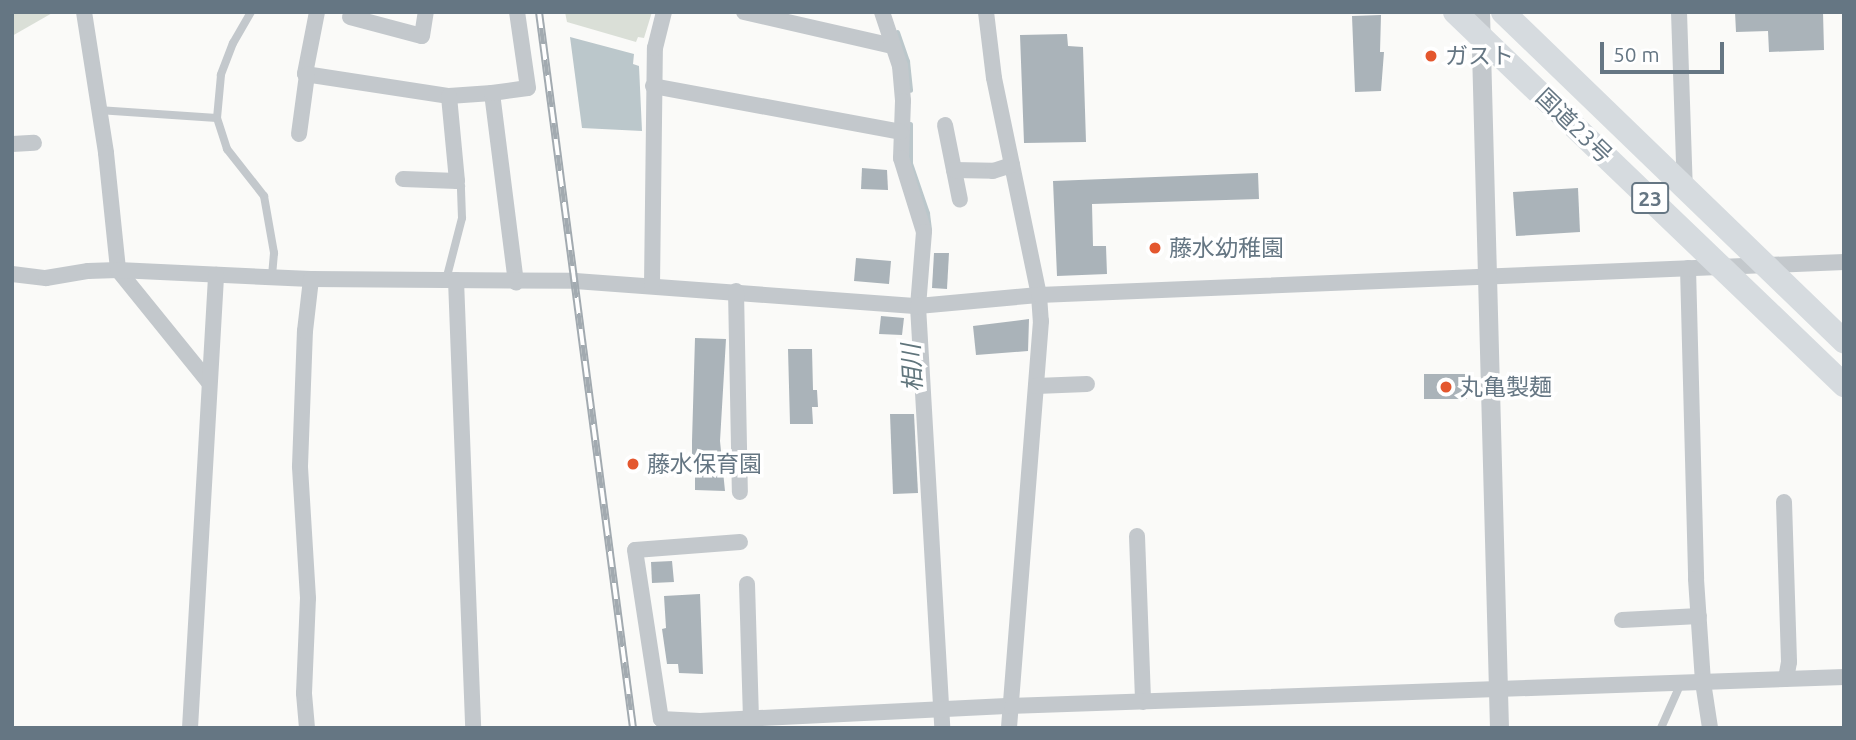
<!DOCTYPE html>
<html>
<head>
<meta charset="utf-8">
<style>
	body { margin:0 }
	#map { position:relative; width:1856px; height:740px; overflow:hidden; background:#fafaf8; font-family:Ubuntu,"Noto Sans JP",sans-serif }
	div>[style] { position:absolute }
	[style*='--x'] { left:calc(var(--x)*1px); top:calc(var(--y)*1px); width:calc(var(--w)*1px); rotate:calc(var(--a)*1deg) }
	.green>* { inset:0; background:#dadfd7 }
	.water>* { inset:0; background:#bbc7cb }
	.stream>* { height:5px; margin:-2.5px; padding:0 2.5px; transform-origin:2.5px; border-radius:2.5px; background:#bbc7cb }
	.building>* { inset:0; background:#aab3b9 }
	.service>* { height:8px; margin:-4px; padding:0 4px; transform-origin:4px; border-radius:4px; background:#c3c8cc }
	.minor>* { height:16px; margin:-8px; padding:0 8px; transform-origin:8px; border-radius:8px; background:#c3c8cc }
	.tertiary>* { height:19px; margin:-9.5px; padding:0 9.5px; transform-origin:9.5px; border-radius:9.5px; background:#c3c8cc }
	.trunk>* { height:24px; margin:-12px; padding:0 12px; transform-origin:12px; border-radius:12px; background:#d6dbdf }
	.rail>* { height:8px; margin-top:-4px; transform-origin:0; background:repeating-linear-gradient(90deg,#fff 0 16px,#a2aab0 0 32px); box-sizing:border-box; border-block:2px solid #a2aab0 }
	.dots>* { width:19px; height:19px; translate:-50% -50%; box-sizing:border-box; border:4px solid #fff; border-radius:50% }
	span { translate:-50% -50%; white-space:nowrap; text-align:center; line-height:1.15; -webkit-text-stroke:7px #fff; paint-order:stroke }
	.shield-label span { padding:2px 5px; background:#fff; border:2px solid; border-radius:5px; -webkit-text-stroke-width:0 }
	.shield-label { font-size:21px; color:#657683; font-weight:700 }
	.poi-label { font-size:23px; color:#657683 }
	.left { translate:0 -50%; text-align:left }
	.street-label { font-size:23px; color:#657683 }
	.water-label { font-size:24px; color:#60757c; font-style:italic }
	.frame { position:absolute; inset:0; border:14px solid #657683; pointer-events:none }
	.scale { position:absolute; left:1600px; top:42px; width:124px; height:32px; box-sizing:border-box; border:4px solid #657683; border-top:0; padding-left:9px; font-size:21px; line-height:24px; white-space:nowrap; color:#657683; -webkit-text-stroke:5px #fff; paint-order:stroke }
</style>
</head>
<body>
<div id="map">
	<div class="green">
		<div style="clip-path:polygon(12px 12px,54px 12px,12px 36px)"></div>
		<div style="clip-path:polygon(565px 12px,652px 12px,644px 38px,638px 37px,636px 42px,567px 22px)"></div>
	</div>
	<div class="water">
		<div style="clip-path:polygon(570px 37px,634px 54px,633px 64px,639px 66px,642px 131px,582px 128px)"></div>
	</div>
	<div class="stream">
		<div style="--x:897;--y:32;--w:31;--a:71"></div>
		<div style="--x:907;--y:61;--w:29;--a:84"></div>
		<div style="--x:910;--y:124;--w:39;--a:90"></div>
		<div style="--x:910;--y:163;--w:53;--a:71.2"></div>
		<div style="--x:927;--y:213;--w:17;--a:83"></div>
	</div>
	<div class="building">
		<div style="clip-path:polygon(1735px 12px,1823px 12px,1824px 50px,1769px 52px,1768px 31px,1736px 32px)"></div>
		<div style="clip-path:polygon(1381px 15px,1380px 52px,1384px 52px,1381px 91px,1355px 92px,1352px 16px)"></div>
		<div style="clip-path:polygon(1067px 34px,1068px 46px,1083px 47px,1086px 142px,1024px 143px,1020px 35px)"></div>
		<div style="clip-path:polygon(862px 168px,887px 170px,888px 190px,861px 189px)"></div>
		<div style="clip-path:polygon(1258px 173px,1259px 199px,1092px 204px,1093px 246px,1106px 246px,1107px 274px,1057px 276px,1053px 181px)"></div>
		<div style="clip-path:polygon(1578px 188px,1580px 232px,1516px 236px,1513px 192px)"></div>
		<div style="clip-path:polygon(934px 253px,949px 253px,947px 289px,932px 288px)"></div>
		<div style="clip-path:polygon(856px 258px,891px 261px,889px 284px,854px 281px)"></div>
		<div style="clip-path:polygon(881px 316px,904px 318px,902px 335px,879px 334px)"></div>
		<div style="clip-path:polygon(1029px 319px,1028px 351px,976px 355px,973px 326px)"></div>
		<div style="clip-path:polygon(695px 338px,726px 339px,720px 441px,725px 491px,695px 490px,695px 459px,692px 459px,692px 441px)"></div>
		<div style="clip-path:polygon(788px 349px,812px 349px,813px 390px,817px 390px,818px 407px,812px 407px,813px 424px,790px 424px)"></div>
		<div style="clip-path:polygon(1424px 374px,1467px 374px,1467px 399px,1424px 399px)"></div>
		<div style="clip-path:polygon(890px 414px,914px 414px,918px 493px,893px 494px)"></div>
		<div style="clip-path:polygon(672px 561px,674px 582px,652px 583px,651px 562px)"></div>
		<div style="clip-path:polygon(700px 594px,703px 674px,679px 673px,678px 664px,667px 664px,662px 629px,666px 628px,664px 596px)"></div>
	</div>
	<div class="service">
		<div style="--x:251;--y:12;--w:36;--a:120"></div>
		<div style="--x:233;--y:43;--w:34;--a:111"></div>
		<div style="--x:221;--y:75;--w:43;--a:95.3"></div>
		<div style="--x:217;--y:118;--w:33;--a:72"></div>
		<div style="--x:227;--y:149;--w:60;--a:51.8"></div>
		<div style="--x:264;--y:196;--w:58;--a:80"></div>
		<div style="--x:274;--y:253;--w:24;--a:95"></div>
		<div style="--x:98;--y:110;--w:119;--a:3.8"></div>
		<div style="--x:446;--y:280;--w:64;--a:-75.5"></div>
		<div style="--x:462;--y:218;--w:32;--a:-92"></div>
		<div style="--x:461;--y:186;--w:6;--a:-129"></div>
		<div style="--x:1661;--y:728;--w:49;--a:-66"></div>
	</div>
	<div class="minor">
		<div style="--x:84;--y:12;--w:143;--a:81.1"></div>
		<div style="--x:106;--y:153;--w:118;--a:84.1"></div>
		<div style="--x:118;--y:270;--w:143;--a:51"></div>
		<div style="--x:317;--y:12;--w:63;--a:101"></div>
		<div style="--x:305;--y:74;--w:146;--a:8.7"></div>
		<div style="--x:449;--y:96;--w:43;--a:-4"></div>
		<div style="--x:492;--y:93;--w:191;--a:82.8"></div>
		<div style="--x:744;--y:12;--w:153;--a:12.9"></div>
		<div style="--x:882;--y:12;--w:57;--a:71.6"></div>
		<div style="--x:900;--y:66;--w:35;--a:85"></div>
		<div style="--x:903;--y:101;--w:57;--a:92"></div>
		<div style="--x:901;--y:158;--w:77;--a:72.7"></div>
		<div style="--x:924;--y:232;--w:74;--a:94.6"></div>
		<div style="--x:918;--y:306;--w:423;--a:86.7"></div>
		<div style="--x:986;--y:12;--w:66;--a:83.1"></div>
		<div style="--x:994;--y:78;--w:222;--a:78.3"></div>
		<div style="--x:1039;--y:295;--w:26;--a:86"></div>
		<div style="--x:1041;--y:321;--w:408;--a:94.5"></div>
		<div style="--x:1679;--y:12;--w:177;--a:88.1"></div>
		<div style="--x:350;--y:17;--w:74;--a:14.8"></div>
		<div style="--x:422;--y:36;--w:24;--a:-81"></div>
		<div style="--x:653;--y:86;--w:252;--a:10.5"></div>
		<div style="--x:492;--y:93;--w:36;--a:-8"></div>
		<div style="--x:528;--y:88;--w:77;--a:-98.2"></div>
		<div style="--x:945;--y:125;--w:76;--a:78.7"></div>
		<div style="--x:299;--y:134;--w:60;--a:-82.3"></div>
		<div style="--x:12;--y:144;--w:22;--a:-3"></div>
		<div style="--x:954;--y:170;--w:39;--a:1"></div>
		<div style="--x:993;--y:171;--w:20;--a:-18"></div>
		<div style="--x:403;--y:179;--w:54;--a:2.1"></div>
		<div style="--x:457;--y:181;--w:85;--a:-95.4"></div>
		<div style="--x:1688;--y:268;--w:311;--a:88.5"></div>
		<div style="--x:1696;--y:579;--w:103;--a:86.1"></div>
		<div style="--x:1703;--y:682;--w:47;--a:81.3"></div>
		<div style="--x:12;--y:274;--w:34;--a:7"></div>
		<div style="--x:46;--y:278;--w:43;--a:-9.5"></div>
		<div style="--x:88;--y:271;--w:30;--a:-2"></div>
		<div style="--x:118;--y:270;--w:193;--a:2.7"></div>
		<div style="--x:311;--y:279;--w:264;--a:0.4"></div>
		<div style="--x:575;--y:281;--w:344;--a:4.2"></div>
		<div style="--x:918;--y:306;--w:121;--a:-5.2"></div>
		<div style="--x:1039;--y:295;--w:806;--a:-2.35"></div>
		<div style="--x:456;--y:280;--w:448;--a:87.8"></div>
		<div style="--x:652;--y:285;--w:237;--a:-89.3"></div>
		<div style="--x:655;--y:48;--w:37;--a:-76"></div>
		<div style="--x:736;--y:291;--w:201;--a:88.9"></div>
		<div style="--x:1036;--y:386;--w:51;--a:-2.2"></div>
		<div style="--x:1784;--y:502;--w:160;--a:88.2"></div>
		<div style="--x:1789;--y:662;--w:17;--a:100"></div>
		<div style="--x:1137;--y:536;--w:166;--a:87.9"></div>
		<div style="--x:740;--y:542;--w:105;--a:175.6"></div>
		<div style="--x:635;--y:550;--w:171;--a:81.3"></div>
		<div style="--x:661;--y:719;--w:39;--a:3"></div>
		<div style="--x:700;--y:721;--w:312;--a:-2.8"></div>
		<div style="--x:1012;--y:706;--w:833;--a:-2"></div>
		<div style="--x:747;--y:584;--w:133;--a:88.3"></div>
		<div style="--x:1622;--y:620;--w:77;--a:-3"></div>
		<div style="--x:190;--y:728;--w:454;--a:-86.7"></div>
		<div style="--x:307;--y:728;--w:35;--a:-95"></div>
		<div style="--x:304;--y:693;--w:95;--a:-87.6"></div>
		<div style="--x:308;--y:598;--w:132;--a:-93.5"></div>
		<div style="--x:300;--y:466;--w:135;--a:-87.9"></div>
		<div style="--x:305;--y:331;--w:52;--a:-83.4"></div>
	</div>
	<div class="tertiary">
		<div style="--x:1480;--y:12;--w:716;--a:88.48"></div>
	</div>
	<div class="trunk">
		<div style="--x:1455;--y:12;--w:539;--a:43.8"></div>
		<div style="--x:1503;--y:12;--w:474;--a:44"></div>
	</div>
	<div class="rail">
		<div style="--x:539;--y:12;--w:722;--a:82.52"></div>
	</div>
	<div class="dots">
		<div style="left:1431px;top:56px;background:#e4572e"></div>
		<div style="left:1155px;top:248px;background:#e4572e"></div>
		<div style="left:1446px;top:387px;background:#e4572e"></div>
		<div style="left:633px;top:464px;background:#e4572e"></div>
	</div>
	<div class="shield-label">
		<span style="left:1650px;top:198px">23</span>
	</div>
	<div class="poi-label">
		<span class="left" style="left:1445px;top:56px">ガスト</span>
		<span class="left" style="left:1169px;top:248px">藤水幼稚園</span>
		<span class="left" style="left:1460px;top:387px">丸亀製麺</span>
		<span class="left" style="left:647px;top:464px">藤水保育園</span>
	</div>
	<div class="street-label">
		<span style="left:1574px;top:126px;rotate:44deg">国道23号</span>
	</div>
	<div class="water-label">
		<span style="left:912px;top:368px;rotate:-93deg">相川</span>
	</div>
	<div class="frame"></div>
	<div class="scale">50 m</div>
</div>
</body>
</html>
